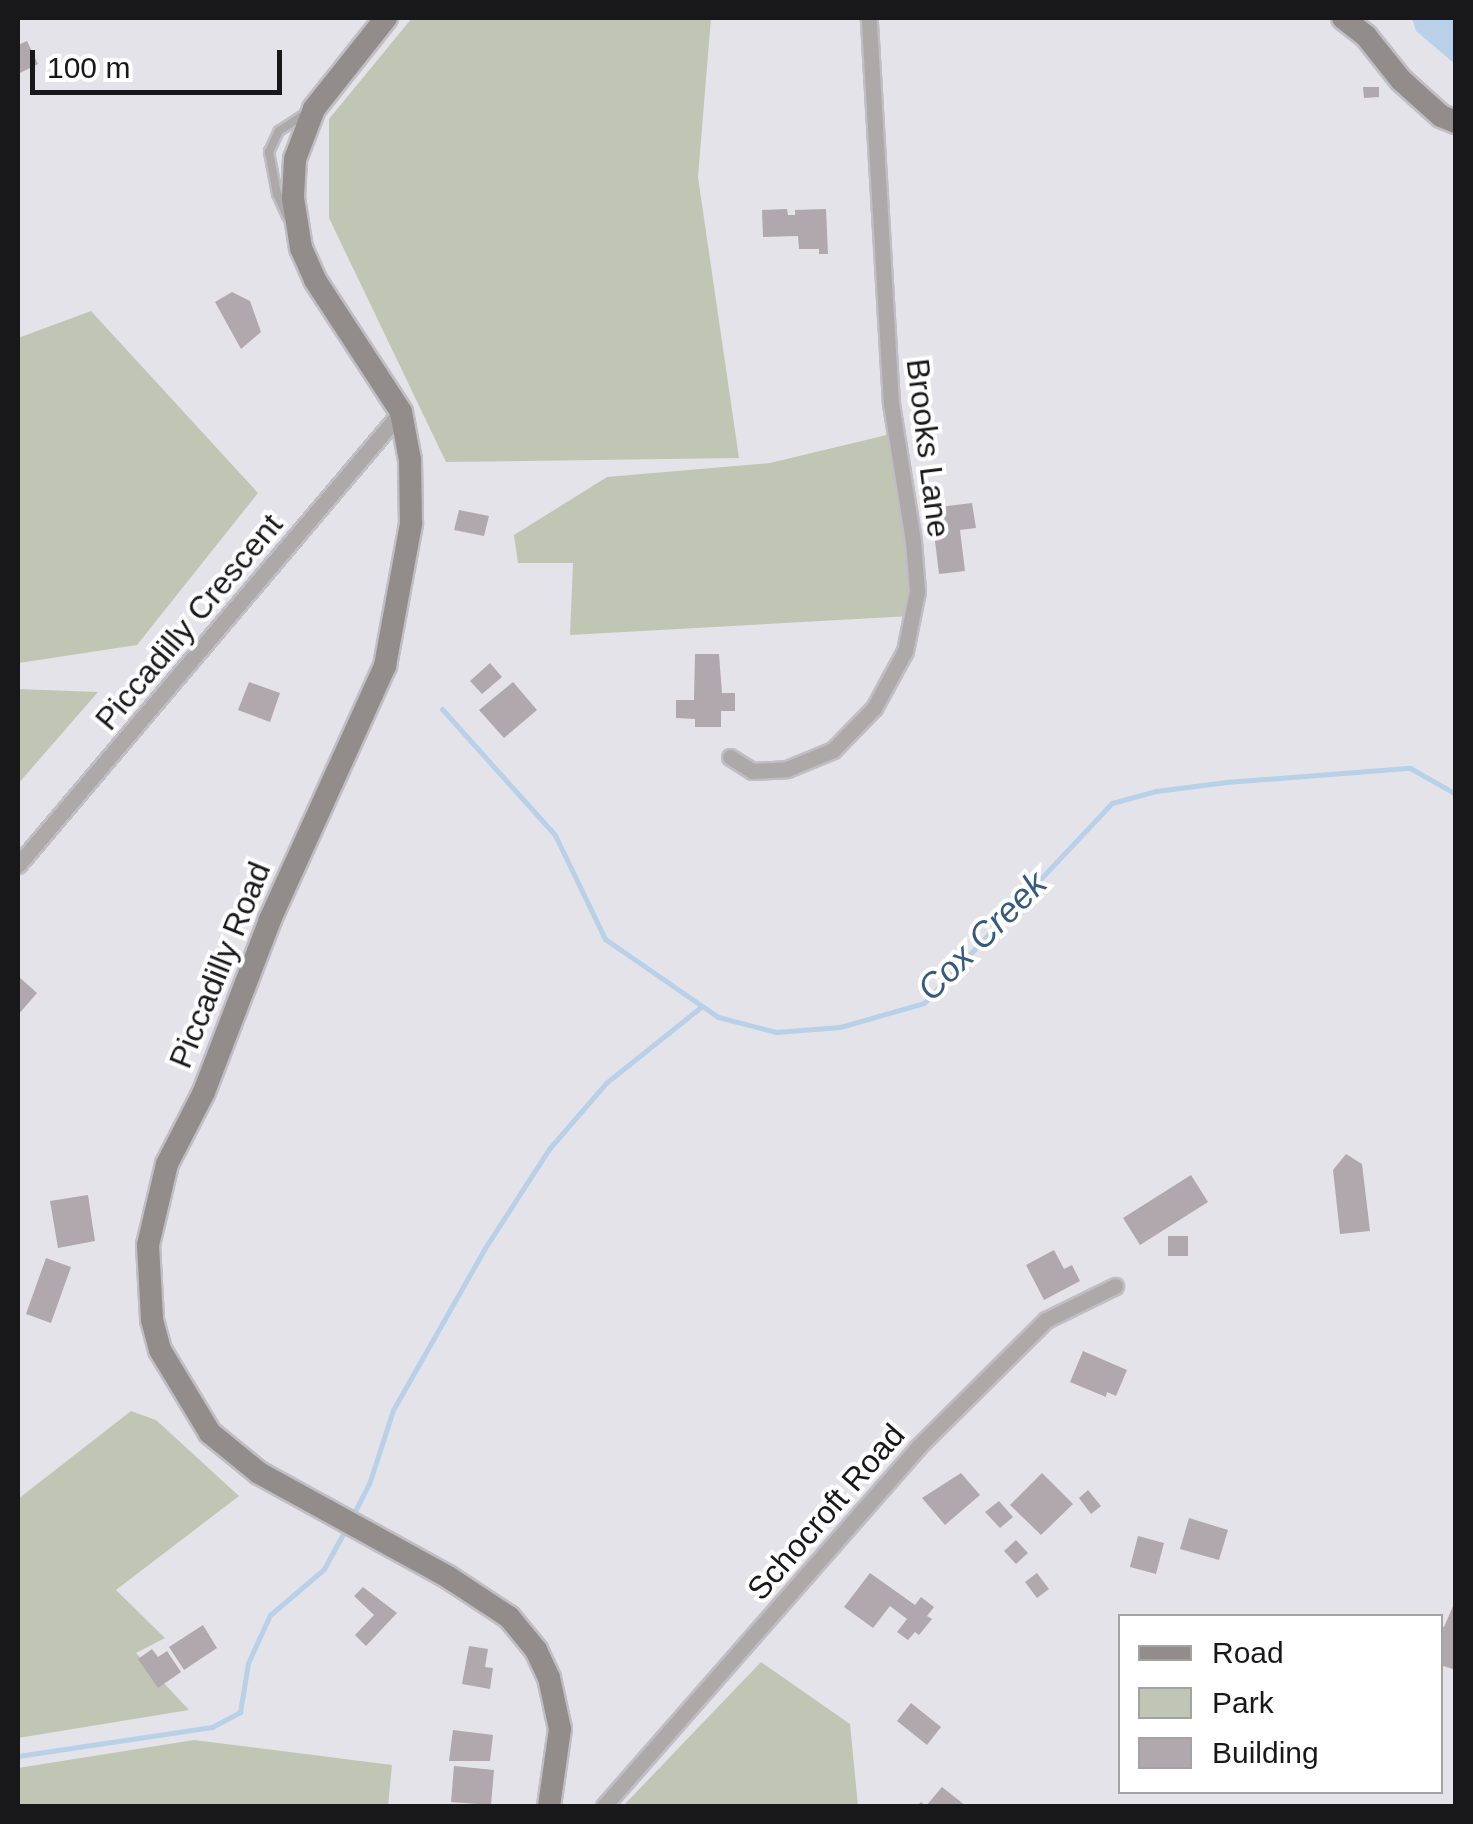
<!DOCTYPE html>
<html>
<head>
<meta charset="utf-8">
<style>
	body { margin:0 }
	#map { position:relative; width:1473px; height:1824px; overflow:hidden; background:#e5e3ea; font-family:Arial,sans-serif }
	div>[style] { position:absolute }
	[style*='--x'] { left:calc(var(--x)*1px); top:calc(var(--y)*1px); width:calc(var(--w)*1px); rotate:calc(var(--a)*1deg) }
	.green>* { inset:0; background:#c1c6b4 }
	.water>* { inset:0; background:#b9d0e9 }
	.stream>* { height:5px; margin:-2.5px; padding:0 2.5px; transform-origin:2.5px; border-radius:2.5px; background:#b9d0e9 }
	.building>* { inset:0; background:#b0a8ac }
	.roads { filter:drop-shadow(2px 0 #c0bec5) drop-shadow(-2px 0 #c0bec5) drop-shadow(0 2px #c0bec5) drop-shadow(0 -2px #c0bec5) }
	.lane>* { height:8px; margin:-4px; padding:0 4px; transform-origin:4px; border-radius:4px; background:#ada9a8 }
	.street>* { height:15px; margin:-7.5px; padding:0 7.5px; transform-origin:7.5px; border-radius:7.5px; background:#ada9a8 }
	.secondary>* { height:22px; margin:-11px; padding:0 11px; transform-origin:11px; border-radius:11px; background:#928c8b }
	span { translate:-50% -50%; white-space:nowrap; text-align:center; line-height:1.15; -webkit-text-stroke:8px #fff; paint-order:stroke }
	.street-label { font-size:32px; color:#18181a }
	.water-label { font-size:35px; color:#365a7e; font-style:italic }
	.frame { position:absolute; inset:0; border:20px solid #18181a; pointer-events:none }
	.legend { position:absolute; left:1118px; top:1614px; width:325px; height:180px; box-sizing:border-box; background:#fff; border:2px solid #a3a3a3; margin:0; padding:12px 18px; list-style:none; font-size:30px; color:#18181a }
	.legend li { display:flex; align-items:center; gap:20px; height:50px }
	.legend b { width:50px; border:2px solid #a3a3a3 }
	.scale { position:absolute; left:30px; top:50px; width:252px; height:45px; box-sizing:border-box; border:5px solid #18181a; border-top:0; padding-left:12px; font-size:30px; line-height:35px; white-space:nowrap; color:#18181a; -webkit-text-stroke:8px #fff; paint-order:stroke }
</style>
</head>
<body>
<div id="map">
	<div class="green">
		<div style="clip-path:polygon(412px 18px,711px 18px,698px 177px,739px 458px,446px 462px,329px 218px,329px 119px)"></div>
		<div style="clip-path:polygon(91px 311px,258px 493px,137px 645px,19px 663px,18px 338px)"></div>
		<div style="clip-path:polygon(895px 433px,913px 541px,911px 616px,570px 635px,573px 563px,518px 563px,514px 535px,607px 477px,770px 463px)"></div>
		<div style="clip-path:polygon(18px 689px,98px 692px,18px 784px)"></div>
		<div style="clip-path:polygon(131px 1411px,156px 1420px,239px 1496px,116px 1590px,165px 1638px,136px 1653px,189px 1710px,18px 1738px,18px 1499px)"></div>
		<div style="clip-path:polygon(761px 1662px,850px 1724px,858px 1806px,623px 1806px)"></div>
		<div style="clip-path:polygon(194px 1740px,392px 1765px,388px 1806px,18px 1806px,18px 1768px)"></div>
	</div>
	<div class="water">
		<div style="clip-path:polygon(1412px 18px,1455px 18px,1455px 64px,1416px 31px)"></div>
	</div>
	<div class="stream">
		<div style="--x:442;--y:709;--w:169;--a:48.1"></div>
		<div style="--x:555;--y:835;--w:115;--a:64.3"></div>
		<div style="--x:605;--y:939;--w:137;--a:34.6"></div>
		<div style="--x:718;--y:1017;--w:60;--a:14.5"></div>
		<div style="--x:776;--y:1032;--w:64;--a:-4.5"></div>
		<div style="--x:840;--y:1027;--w:87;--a:-15.9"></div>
		<div style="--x:924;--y:1003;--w:274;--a:-46.8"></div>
		<div style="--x:1112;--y:803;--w:46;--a:-15.3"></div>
		<div style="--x:1156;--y:791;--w:71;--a:-7.3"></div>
		<div style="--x:1226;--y:782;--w:185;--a:-4.4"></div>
		<div style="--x:1410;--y:768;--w:53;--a:29.5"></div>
		<div style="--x:353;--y:1515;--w:35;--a:-63"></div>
		<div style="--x:369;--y:1484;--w:78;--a:-72"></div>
		<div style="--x:393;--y:1410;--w:186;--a:-60.4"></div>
		<div style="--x:485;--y:1248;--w:118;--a:-57.1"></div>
		<div style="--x:549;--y:1149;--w:87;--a:-49.2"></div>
		<div style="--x:606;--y:1083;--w:122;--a:-38.7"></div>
		<div style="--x:18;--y:1756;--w:196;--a:-8.5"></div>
		<div style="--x:212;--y:1727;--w:32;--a:-28"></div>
		<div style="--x:240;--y:1712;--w:50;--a:-80.7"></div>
		<div style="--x:248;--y:1663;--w:53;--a:-65.4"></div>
		<div style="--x:270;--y:1615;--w:71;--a:-40.4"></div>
		<div style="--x:324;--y:1569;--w:44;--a:-61.7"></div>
	</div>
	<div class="building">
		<div style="clip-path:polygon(27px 41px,38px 64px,18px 74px,18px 45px)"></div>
		<div style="clip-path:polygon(1363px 87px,1379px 87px,1379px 97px,1364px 98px)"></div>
		<div style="clip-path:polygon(787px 209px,788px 215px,795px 215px,795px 210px,826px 209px,828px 254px,819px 254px,819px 249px,799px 249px,798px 236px,763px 237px,762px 210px)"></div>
		<div style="clip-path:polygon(232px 292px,250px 301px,261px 332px,241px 349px,215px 302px)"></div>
		<div style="clip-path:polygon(972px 503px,976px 528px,960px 530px,965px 571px,939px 574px,931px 508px)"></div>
		<div style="clip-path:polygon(459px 510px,489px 516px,484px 536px,454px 530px)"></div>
		<div style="clip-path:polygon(695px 654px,719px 654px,722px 693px,735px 693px,735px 711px,721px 711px,721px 727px,695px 727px,695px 719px,676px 718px,676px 700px,694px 700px)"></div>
		<div style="clip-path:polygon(490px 663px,502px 677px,482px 694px,470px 681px)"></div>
		<div style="clip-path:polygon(249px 682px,280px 693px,270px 722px,238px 710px)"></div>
		<div style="clip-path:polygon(513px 682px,537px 710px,504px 738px,479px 710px)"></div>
		<div style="clip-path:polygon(18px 976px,37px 993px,18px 1015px)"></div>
		<div style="clip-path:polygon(1346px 1154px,1362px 1164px,1370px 1231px,1340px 1234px,1333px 1170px)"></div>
		<div style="clip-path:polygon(1191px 1175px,1208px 1202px,1140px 1245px,1123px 1218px)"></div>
		<div style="clip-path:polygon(88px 1195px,95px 1241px,58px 1248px,50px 1201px)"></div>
		<div style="clip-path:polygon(1168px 1236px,1188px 1236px,1188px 1256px,1168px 1256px)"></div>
		<div style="clip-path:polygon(1054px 1250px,1064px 1269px,1072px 1265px,1080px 1281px,1044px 1300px,1026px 1265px)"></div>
		<div style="clip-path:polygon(46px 1258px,71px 1267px,51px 1323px,26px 1314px)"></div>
		<div style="clip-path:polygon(1083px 1351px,1127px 1370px,1116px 1396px,1107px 1392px,1106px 1397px,1070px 1382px)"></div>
		<div style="clip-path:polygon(961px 1473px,980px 1495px,945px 1525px,922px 1498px)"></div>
		<div style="clip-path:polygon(1042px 1473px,1073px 1504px,1041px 1535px,1010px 1505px)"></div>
		<div style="clip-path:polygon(1088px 1490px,1101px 1506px,1091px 1514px,1079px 1498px)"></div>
		<div style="clip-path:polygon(999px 1501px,1013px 1517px,1000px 1528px,985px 1512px)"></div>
		<div style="clip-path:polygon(1189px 1518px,1228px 1530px,1219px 1560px,1180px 1549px)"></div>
		<div style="clip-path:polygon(1138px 1536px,1164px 1543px,1156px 1574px,1130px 1567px)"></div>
		<div style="clip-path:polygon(1016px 1540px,1028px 1553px,1016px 1564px,1004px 1551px)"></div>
		<div style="clip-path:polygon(870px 1573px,915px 1605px,921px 1597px,934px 1607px,927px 1616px,932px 1619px,919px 1635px,915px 1632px,908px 1640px,897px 1632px,907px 1619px,890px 1606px,873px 1628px,844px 1607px)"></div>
		<div style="clip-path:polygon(1037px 1573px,1049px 1589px,1037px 1598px,1025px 1582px)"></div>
		<div style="clip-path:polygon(363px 1587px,397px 1613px,366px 1646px,355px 1635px,374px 1615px,354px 1596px)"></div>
		<div style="clip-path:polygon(1456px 1599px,1456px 1670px,1440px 1665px,1440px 1626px,1444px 1627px)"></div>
		<div style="clip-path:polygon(203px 1625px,217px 1648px,184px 1670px,169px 1647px)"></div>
		<div style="clip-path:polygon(469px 1646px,488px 1649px,485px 1667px,493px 1668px,490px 1689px,462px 1684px)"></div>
		<div style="clip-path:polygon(152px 1649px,158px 1657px,167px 1651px,181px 1672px,158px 1688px,138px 1659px)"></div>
		<div style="clip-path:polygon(911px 1703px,941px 1727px,927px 1745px,897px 1721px)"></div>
		<div style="clip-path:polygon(453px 1730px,493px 1735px,490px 1761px,449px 1761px)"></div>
		<div style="clip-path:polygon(454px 1766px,494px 1770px,491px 1805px,451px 1802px)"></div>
		<div style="clip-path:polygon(942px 1787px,966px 1806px,917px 1806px,921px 1802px,926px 1806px)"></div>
	</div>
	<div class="roads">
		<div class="lane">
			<div style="--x:287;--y:216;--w:24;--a:-114"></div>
			<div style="--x:277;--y:194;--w:43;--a:-100.8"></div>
			<div style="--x:269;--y:152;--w:23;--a:-65"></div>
			<div style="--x:279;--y:131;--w:35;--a:-33"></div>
		</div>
		<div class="street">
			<div style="--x:730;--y:757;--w:26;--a:32"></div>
			<div style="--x:752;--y:771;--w:35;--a:-3"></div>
			<div style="--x:787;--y:769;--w:50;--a:-22.4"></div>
			<div style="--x:833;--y:750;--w:59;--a:-45.7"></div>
			<div style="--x:874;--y:708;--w:65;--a:-61.5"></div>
			<div style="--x:905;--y:651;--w:61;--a:-78.7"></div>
			<div style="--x:917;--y:591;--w:50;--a:-94.6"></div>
			<div style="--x:913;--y:541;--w:139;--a:-99.1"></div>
			<div style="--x:891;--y:404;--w:387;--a:-93.3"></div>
			<div style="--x:18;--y:865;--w:593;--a:-49.79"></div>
			<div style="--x:604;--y:1806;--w:477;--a:-48.8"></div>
			<div style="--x:918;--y:1447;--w:180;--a:-44.8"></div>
			<div style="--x:1046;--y:1320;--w:77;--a:-26.2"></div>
		</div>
		<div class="secondary">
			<div style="--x:386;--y:18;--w:116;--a:128.4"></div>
			<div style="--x:314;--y:109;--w:53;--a:110.8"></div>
			<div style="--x:295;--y:159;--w:39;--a:93"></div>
			<div style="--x:293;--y:198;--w:51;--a:80.9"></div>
			<div style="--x:301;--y:248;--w:35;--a:66"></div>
			<div style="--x:315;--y:280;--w:158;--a:56.9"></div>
			<div style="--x:401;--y:412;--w:49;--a:79.4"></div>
			<div style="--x:410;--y:460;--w:64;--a:89.1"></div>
			<div style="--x:411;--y:524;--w:144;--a:100.4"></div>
			<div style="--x:385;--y:666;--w:279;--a:114.4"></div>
			<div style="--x:270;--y:920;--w:184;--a:111"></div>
			<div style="--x:204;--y:1092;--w:81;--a:117.2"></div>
			<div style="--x:167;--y:1164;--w:83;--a:103.2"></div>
			<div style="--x:148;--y:1245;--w:75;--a:86.9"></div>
			<div style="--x:152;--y:1320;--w:31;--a:75"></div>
			<div style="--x:160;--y:1350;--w:97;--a:58.9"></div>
			<div style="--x:210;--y:1433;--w:63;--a:39.2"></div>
			<div style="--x:259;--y:1473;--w:216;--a:28.8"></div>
			<div style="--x:448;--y:1577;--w:73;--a:33.3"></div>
			<div style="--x:509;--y:1617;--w:43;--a:50.7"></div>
			<div style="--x:536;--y:1650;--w:31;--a:65"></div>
			<div style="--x:549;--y:1678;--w:52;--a:77.8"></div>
			<div style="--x:560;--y:1729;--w:78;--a:98.1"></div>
			<div style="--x:1343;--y:18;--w:29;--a:38"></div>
			<div style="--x:1366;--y:36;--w:56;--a:51.5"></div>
			<div style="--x:1401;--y:80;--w:54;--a:42"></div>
			<div style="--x:1441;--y:116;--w:16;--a:22"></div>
		</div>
	</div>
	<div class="street-label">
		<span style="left:928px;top:448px;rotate:83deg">Brooks Lane</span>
		<span style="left:189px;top:622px;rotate:-50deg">Piccadilly Crescent</span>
		<span style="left:220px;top:965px;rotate:-68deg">Piccadilly Road</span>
		<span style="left:826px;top:1512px;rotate:-49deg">Schocroft Road</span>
	</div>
	<div class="water-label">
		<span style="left:982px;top:936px;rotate:-45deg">Cox Creek</span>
	</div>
	<div class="frame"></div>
	<ul class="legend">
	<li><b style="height:12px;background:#928c8b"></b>Road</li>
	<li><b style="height:28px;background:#c1c6b4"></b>Park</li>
	<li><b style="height:28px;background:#b0a8ac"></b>Building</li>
	</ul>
	<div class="scale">100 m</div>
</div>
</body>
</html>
